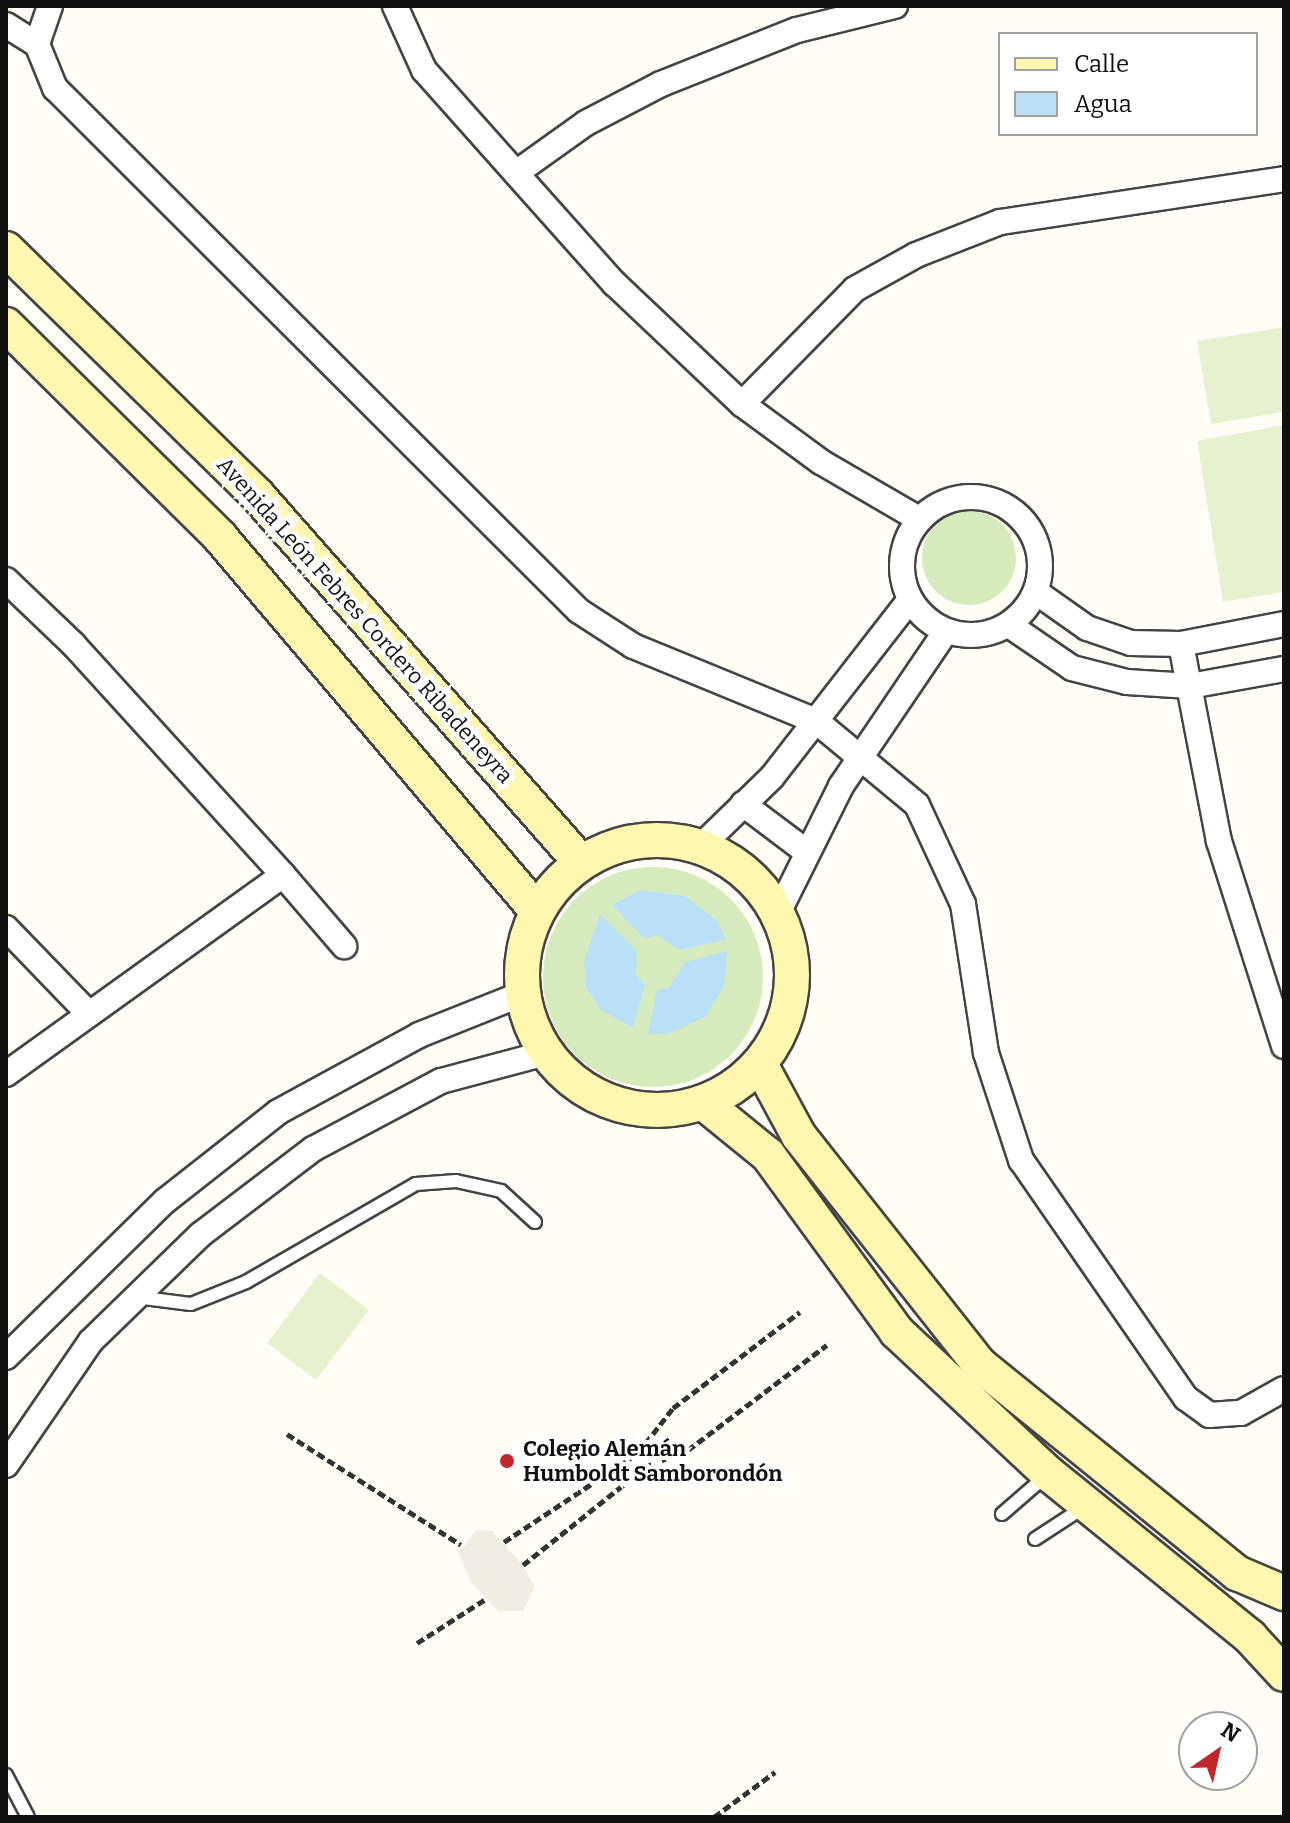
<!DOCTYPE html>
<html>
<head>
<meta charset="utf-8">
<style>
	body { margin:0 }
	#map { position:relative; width:1290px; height:1823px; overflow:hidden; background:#fffdf5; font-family:Bitter,serif }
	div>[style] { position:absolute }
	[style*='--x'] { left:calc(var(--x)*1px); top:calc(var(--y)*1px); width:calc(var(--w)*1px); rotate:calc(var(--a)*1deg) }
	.green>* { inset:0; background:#d5ebbd }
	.round { border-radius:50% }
	.pitch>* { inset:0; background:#e6f2cf }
	.plaza>* { inset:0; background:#f1ede2 }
	.water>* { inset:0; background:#b9e0f7 }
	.path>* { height:5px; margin-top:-2.5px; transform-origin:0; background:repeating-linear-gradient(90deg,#333 0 8px,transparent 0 12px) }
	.roads { filter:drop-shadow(2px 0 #444) drop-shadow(-2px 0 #444) drop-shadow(0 2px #444) drop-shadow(0 -2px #444) }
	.lane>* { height:12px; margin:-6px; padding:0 6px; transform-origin:6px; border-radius:6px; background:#fff }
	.street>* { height:24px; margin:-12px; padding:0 12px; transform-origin:12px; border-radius:12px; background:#fff }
	.street>.ring { margin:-12px; padding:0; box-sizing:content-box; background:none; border:24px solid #fff; border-radius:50% }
	.secondary>* { height:34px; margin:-17px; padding:0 17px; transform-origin:17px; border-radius:17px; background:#fff6b0 }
	.secondary>.ring { margin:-17px; padding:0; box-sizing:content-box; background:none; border:34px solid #fff6b0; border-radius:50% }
	.dots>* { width:22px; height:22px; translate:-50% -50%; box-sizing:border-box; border:4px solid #fff; border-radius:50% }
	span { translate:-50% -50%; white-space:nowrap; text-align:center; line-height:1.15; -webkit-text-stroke:8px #fff; paint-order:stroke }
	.street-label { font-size:22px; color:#111 }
	.poi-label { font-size:22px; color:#111; font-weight:700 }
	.left { translate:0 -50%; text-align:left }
	.frame { position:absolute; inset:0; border:8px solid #111; pointer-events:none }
	.legend { position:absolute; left:998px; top:32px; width:260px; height:104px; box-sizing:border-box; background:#fff; border:2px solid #a0a0a0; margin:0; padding:10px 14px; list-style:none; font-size:24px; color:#111 }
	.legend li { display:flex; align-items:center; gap:16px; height:40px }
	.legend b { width:40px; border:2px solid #a0a0a0 }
	.north { position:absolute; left:1178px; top:1711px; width:80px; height:80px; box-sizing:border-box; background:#fff; border:2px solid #a0a0a0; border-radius:50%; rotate:34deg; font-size:22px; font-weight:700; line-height:32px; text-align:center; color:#111 }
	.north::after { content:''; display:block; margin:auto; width:28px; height:36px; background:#c4262e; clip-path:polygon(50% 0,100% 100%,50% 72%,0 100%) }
</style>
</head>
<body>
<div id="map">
	<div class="green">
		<div class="round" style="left:922px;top:511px;width:94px;height:94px"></div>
		<div class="round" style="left:543px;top:867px;width:220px;height:220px"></div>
	</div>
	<div class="pitch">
		<div style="clip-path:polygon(1284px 327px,1284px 412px,1211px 424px,1197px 341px)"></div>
		<div style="clip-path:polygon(1284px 425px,1284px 592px,1223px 602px,1197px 441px)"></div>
		<div style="clip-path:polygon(320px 1273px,369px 1310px,316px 1380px,267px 1343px)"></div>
	</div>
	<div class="plaza">
		<div style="clip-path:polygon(476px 1530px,492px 1531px,523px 1565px,535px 1587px,523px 1611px,498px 1611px,470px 1581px,459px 1553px)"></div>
	</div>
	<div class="water">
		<div style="clip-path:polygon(640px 890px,685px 896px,717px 921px,726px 940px,678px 950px,657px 935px,644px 939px,612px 905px)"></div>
		<div style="clip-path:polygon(600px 914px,637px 951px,636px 974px,645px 985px,633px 1028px,601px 1010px,586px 988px,584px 961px)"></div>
		<div style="clip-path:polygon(727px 951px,724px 986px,705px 1017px,668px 1034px,648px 1034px,657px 990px,669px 988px,685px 962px)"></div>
	</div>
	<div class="path">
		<div style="--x:287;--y:1434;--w:206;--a:32.5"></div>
		<div style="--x:504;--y:1542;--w:161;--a:-33.6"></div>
		<div style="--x:638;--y:1453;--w:57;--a:-52.1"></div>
		<div style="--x:673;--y:1408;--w:159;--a:-37.1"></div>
		<div style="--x:523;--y:1565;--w:159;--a:-38.6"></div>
		<div style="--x:647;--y:1466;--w:44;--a:-21.3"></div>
		<div style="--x:688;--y:1450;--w:174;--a:-37.1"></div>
		<div style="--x:417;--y:1643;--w:80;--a:-32.7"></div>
		<div style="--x:714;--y:1817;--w:76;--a:-36.4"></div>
	</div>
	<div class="roads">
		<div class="lane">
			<div style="--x:136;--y:1297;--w:55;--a:7.3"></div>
			<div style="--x:191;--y:1304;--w:59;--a:-21.8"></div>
			<div style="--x:246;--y:1282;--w:196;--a:-30"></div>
			<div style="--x:416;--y:1184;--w:40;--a:-4.3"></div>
			<div style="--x:456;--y:1181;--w:46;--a:12.5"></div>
			<div style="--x:501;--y:1191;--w:46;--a:42.4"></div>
			<div style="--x:1002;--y:1514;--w:61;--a:-41"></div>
			<div style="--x:1035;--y:1539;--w:59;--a:-33.1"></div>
			<div style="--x:6;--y:1775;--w:47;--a:62.4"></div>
		</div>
		<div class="street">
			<div style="--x:50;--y:6;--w:40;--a:108.9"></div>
			<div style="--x:37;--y:44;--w:48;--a:67.8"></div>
			<div style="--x:55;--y:88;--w:740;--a:44.95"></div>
			<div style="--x:579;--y:611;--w:64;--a:32.9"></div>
			<div style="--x:633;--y:646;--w:198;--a:22.3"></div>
			<div style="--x:816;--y:721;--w:131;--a:39.7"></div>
			<div style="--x:917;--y:805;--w:109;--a:65.1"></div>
			<div style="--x:963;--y:904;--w:151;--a:81.2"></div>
			<div style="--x:986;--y:1053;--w:113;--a:71.9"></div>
			<div style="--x:1021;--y:1160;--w:290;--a:55.3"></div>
			<div style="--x:1186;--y:1398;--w:29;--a:36"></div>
			<div style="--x:1209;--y:1415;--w:32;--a:-4"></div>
			<div style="--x:1241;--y:1413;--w:49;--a:-29.2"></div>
			<div style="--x:395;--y:6;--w:70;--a:65.6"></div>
			<div style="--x:424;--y:70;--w:287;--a:48.3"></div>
			<div style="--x:615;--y:284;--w:175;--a:43.4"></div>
			<div style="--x:742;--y:404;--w:98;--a:36.3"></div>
			<div style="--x:821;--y:462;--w:113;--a:30.2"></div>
			<div style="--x:6;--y:25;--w:36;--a:32"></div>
			<div style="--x:516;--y:173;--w:86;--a:-35.5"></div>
			<div style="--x:586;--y:123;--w:85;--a:-27.5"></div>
			<div style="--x:661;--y:84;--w:146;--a:-21.7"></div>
			<div style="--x:797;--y:30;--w:101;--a:-13.8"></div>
			<div style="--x:742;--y:404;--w:161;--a:-45.5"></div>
			<div style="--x:855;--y:289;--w:70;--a:-29.1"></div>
			<div style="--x:916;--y:255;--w:90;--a:-21.4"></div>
			<div style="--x:1000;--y:222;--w:287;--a:-8.6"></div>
			<div class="ring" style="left:902px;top:497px;width:114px;height:114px"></div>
			<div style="--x:6;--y:580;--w:93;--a:43.7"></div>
			<div style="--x:73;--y:644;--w:312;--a:47.7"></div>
			<div style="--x:283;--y:875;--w:341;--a:144.3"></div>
			<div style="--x:1036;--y:592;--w:62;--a:35.2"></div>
			<div style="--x:1087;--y:628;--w:46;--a:18.8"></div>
			<div style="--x:1131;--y:643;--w:50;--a:1.1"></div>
			<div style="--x:1181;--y:644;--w:105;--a:-11"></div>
			<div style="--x:1009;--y:625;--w:76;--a:34.3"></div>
			<div style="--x:1072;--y:668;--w:57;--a:14.3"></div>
			<div style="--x:1127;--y:682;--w:63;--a:3.6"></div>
			<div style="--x:1190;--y:686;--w:96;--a:-10.3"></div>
			<div style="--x:1181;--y:644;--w:201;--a:79.1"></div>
			<div style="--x:1219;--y:841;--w:215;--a:72.4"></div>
			<div style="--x:743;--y:804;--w:80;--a:36.9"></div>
			<div style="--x:700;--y:847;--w:100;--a:-44.2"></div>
			<div style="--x:772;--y:777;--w:224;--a:-52.1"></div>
			<div style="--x:283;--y:875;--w:94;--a:49.3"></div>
			<div style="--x:778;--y:913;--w:142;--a:-63.6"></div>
			<div style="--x:841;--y:786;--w:187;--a:-55.9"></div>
			<div style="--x:6;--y:928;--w:118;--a:46"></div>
			<div style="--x:6;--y:1357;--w:223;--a:-44.5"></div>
			<div style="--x:165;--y:1201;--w:144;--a:-38.2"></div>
			<div style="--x:278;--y:1112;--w:161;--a:-28.6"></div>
			<div style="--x:419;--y:1035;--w:111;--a:-21.7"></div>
			<div style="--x:6;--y:1465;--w:150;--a:-55.6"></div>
			<div style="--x:91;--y:1341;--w:152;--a:-44.2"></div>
			<div style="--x:200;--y:1235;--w:142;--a:-37.3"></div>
			<div style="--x:313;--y:1149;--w:145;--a:-28"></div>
			<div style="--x:441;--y:1081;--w:109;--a:-14.9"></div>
		</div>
		<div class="secondary">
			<div style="--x:6;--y:249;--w:353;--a:44.4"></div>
			<div style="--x:258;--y:496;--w:488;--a:48.6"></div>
			<div style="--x:6;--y:325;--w:301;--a:44.7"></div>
			<div style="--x:220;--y:537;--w:490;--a:49.7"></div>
			<div class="ring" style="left:522px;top:840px;width:236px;height:236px"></div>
			<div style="--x:760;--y:1064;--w:82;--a:61.6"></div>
			<div style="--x:799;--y:1136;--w:292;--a:51.7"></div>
			<div style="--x:980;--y:1365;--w:331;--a:39"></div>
			<div style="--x:1237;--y:1573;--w:51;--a:23.1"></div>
			<div style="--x:704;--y:1103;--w:82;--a:39.1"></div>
			<div style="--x:768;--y:1155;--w:219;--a:53.9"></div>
			<div style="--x:897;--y:1332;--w:208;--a:43.1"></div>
			<div style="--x:1049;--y:1474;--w:259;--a:39"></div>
			<div style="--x:1250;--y:1637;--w:50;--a:47.4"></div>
		</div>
	</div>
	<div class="dots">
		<div style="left:507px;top:1461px;background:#c4262e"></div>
	</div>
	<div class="street-label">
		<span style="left:365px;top:620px;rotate:48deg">Avenida León Febres Cordero Ribadeneyra</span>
	</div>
	<div class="poi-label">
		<span class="left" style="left:523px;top:1461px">Colegio Alemán<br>Humboldt Samborondón</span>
	</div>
	<div class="frame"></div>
	<ul class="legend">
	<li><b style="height:10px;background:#fff6b0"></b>Calle</li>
	<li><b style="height:22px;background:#b9e0f7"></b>Agua</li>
	</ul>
	<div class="north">N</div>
</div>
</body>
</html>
